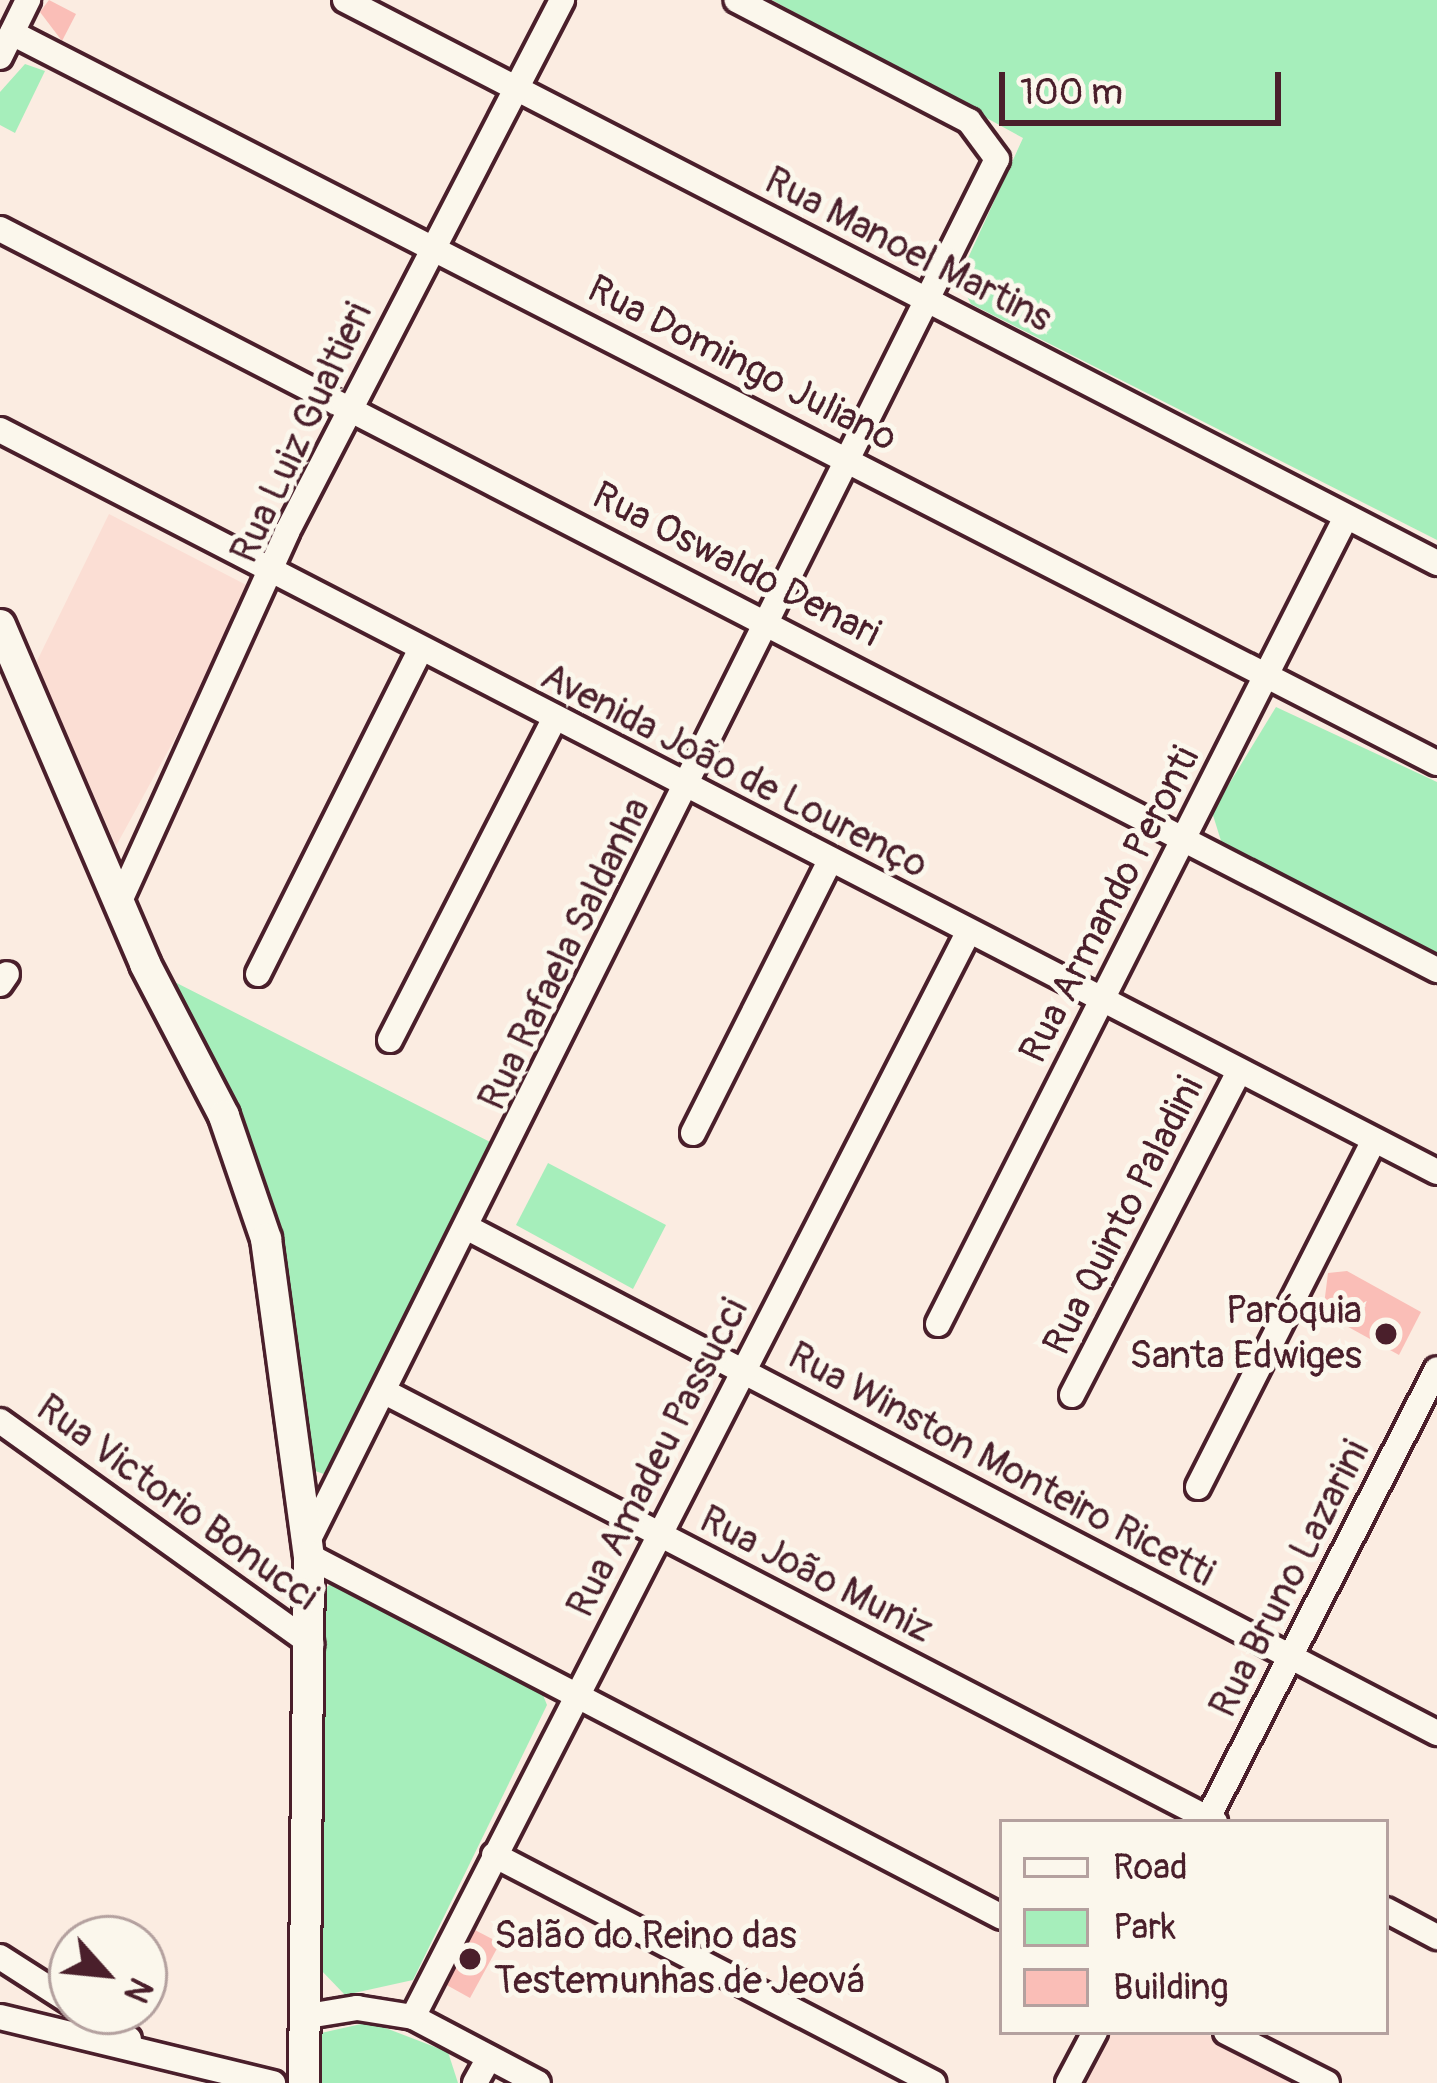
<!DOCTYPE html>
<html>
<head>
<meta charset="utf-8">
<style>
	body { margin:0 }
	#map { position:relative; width:1437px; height:2083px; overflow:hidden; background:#fbece1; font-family:Pangolin,sans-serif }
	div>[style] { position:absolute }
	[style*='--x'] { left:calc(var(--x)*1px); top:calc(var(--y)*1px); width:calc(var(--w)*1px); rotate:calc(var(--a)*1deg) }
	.built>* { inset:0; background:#fbded4 }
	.green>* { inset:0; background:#a6eebb }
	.building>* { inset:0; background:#fabeb7 }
	.roads { filter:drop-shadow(3px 0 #4a1f2b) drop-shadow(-3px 0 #4a1f2b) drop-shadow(0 3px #4a1f2b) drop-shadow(0 -3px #4a1f2b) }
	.minor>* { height:24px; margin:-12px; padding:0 12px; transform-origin:12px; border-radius:12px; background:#fbf7ec }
	.major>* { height:30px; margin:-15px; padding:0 15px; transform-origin:15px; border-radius:15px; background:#fbf7ec }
	.dots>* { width:33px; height:33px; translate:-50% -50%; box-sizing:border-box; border:6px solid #fbf7ec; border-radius:50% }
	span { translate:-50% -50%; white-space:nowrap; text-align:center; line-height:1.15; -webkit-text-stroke:10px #fbf7ec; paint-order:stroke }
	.street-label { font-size:39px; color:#4a1f2b }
	.poi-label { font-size:39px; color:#4a1f2b }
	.right { translate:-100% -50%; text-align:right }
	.left { translate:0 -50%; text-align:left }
	.legend { position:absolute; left:999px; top:1819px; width:390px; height:216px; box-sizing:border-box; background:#fbf7ec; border:3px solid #b4a19f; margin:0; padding:15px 21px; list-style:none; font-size:36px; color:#4a1f2b }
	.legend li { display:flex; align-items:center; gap:24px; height:60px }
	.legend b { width:60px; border:3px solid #b4a19f }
	.north { position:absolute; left:48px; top:1915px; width:120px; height:120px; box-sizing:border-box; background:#fbf7ec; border:3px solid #b4a19f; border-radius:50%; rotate:117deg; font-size:33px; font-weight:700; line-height:48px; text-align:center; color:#4a1f2b }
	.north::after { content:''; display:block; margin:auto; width:42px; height:54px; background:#4a1f2b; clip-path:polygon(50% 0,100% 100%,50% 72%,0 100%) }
	.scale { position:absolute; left:999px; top:72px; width:282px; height:54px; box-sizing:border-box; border:6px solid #4a1f2b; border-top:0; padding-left:15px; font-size:36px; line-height:42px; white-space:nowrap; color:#4a1f2b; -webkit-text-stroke:9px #fbf7ec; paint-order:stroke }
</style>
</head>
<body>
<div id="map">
	<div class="built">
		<div style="clip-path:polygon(109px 514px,256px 590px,116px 846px,36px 663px)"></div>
		<div style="clip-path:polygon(1108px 2032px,1203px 2032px,1303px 2083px,1082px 2083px)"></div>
	</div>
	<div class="green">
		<div style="clip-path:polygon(772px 0,1437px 0,1437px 540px,971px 304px,958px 280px,1023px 138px)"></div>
		<div style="clip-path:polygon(25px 64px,45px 71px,15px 133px,0 125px,0 92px)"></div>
		<div style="clip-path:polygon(1276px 707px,1437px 782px,1437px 955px,1222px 844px,1212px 812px)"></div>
		<div style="clip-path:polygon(153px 971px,500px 1147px,330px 1476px,312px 1470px,287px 1307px)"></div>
		<div style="clip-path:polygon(548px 1163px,666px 1225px,633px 1289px,516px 1225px)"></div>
		<div style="clip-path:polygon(334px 1582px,541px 1690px,547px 1705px,413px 1980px,345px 1995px,319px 1968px,322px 1590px)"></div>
		<div style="clip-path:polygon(370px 2022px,448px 2052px,458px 2083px,316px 2083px,321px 2033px)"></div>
	</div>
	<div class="building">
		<div style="clip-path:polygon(49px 0,76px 14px,62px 41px,40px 12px)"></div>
		<div style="clip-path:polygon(1347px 1271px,1421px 1312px,1399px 1355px,1323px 1313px,1328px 1273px)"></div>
		<div style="clip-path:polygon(471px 1928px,500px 1943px,470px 1998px,443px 1983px)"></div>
	</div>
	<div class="roads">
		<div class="minor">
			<div style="--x:345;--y:0;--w:1229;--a:27.27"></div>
			<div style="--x:12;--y:33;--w:1601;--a:27.13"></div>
			<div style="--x:0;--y:57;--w:64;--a:-63.8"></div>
			<div style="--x:0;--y:229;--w:1617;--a:27.28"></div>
			<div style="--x:0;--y:430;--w:1617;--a:27.31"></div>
			<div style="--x:119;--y:903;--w:407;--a:-65.6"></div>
			<div style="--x:287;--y:532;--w:599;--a:-62.66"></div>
			<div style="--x:258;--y:974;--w:362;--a:-63.4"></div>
			<div style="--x:0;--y:984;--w:12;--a:-55"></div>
			<div style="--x:390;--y:1040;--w:360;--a:-62.9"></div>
			<div style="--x:693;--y:1133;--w:305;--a:-63.3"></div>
			<div style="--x:468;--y:1228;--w:1093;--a:27.53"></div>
			<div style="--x:938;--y:1324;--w:904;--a:-63.18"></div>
			<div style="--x:385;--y:1392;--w:935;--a:27.39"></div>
			<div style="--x:1072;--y:1395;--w:365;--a:-62.7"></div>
			<div style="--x:0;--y:1421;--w:383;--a:35.6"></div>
			<div style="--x:1198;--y:1487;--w:389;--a:-63.1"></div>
			<div style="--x:307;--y:1543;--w:1546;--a:-63.5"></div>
			<div style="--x:997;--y:159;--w:47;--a:-126.4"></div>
			<div style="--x:969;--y:121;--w:262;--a:-152.5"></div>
			<div style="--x:309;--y:1556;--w:781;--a:27.52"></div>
			<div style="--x:1206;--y:1822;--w:508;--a:-62.98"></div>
			<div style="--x:494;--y:1855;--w:495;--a:27.4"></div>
			<div style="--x:1386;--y:1910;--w:58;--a:27.9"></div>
			<div style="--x:0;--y:1957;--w:85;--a:32.6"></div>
			<div style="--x:85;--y:2011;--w:52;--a:32.5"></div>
			<div style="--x:308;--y:2016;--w:50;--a:-9.3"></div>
			<div style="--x:357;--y:2008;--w:57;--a:9.1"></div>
			<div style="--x:413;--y:2017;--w:141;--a:27.8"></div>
			<div style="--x:0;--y:2017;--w:281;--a:13.6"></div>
			<div style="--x:413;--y:2017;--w:1218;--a:-62.89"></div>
			<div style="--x:1226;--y:2032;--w:113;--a:26.8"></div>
			<div style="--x:475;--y:2083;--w:29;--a:-61"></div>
			<div style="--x:1068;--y:2083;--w:58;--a:-62.1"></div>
		</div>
		<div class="major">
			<div style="--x:0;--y:625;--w:369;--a:66.8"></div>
			<div style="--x:145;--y:964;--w:171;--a:62.5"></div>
			<div style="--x:224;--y:1116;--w:130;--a:71.1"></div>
			<div style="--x:266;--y:1239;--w:320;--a:82.3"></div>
			<div style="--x:309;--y:1556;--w:527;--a:90.54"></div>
		</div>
	</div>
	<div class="dots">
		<div style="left:1386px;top:1334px;background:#4a1f2b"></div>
		<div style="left:470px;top:1959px;background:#4a1f2b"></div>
	</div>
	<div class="street-label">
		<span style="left:908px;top:250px;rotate:27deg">Rua Manoel Martins</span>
		<span style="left:742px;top:364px;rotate:27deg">Rua Domingo Juliano</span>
		<span style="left:302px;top:433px;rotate:-65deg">Rua Luiz Gualtieri</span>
		<span style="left:736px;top:565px;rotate:27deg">Rua Oswaldo Denari</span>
		<span style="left:734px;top:771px;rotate:27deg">Avenida João de Lourenço</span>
		<span style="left:1110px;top:905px;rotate:-63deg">Rua Armando Peronti</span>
		<span style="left:565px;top:954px;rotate:-64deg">Rua Rafaela Saldanha</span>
		<span style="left:1124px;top:1216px;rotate:-63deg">Rua Quinto Paladini</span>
		<span style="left:658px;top:1458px;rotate:-63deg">Rua Amadeu Passucci</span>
		<span style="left:1001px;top:1465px;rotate:28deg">Rua Winston Monteiro Ricetti</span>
		<span style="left:177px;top:1503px;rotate:36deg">Rua Victorio Bonucci</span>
		<span style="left:816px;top:1575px;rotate:27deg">Rua João Muniz</span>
		<span style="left:1290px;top:1579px;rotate:-63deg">Rua Bruno Lazarini</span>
	</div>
	<div class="poi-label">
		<span class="right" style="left:1362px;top:1334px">Paróquia<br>Santa Edwiges</span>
		<span class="left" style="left:494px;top:1959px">Salão do Reino das<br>Testemunhas de Jeová</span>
	</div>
	<ul class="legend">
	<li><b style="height:15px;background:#fbf7ec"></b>Road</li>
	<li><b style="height:33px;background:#a6eebb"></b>Park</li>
	<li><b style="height:33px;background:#fabeb7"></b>Building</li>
	</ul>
	<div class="north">N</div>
	<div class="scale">100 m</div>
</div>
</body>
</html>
